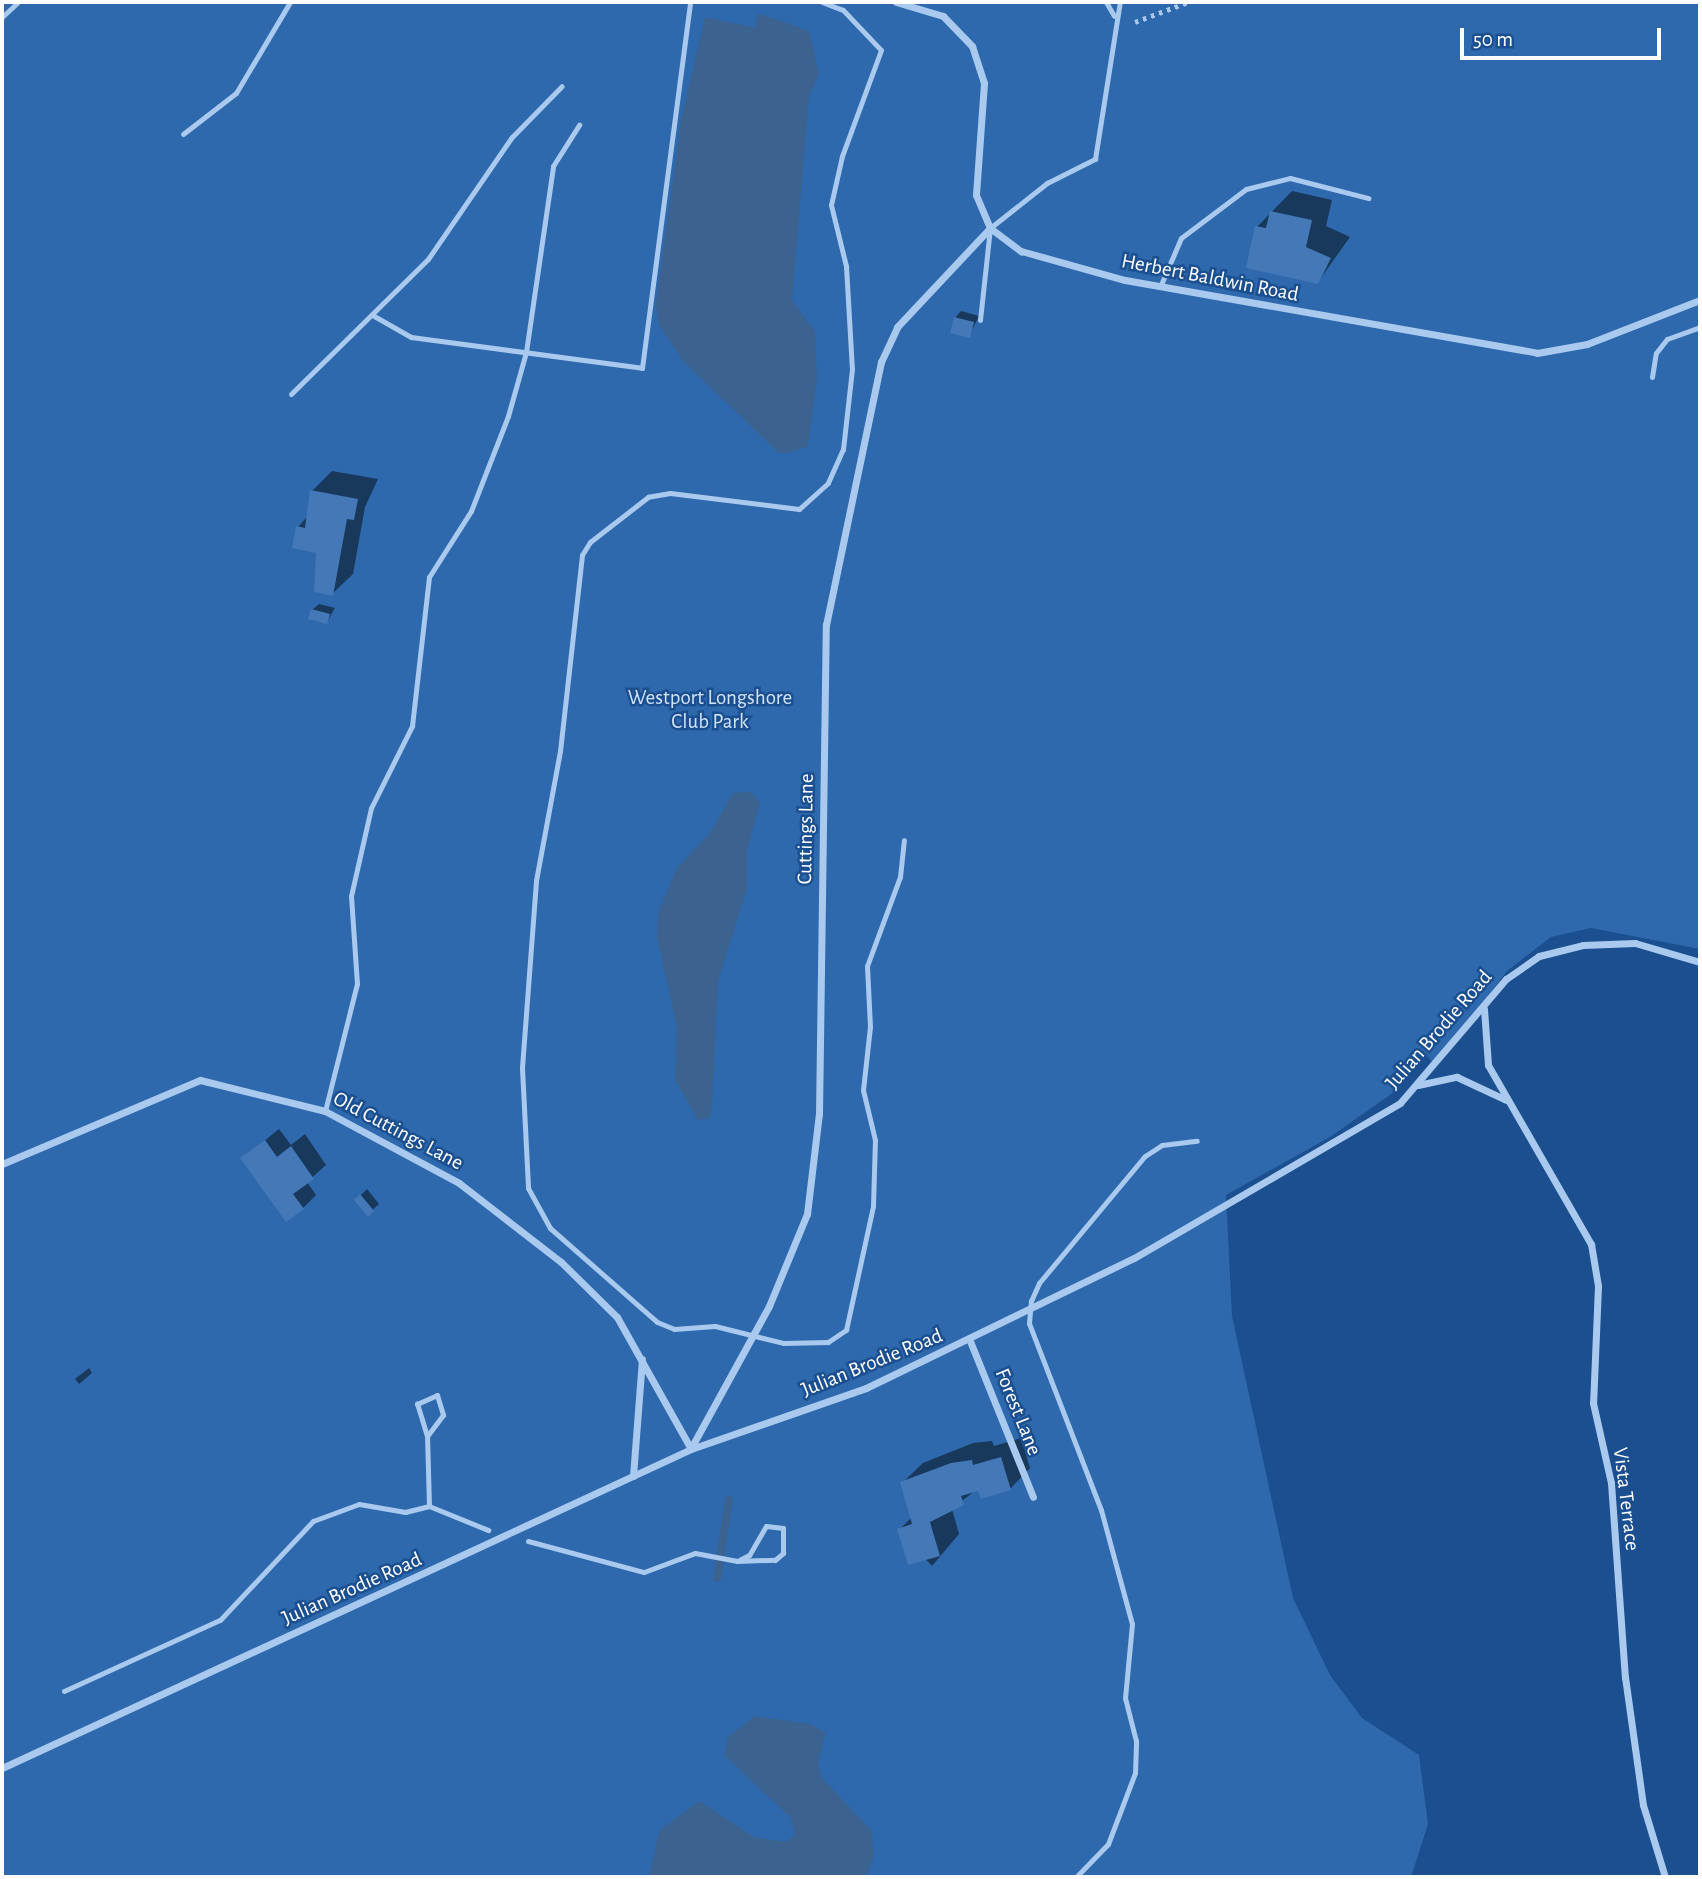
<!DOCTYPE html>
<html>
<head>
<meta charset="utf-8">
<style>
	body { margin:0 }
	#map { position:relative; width:1702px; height:1879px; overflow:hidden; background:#1b4f8f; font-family:"Alegreya Sans",sans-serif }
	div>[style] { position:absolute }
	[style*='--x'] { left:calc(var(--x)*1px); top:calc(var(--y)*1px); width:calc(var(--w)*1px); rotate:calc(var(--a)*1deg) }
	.green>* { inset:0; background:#2e69ad }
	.water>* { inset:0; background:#3c6290 }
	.shadow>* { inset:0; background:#0007 }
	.stream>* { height:8px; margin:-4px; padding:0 4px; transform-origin:4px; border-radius:4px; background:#3c6290 }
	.building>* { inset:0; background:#4478b7 }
	.path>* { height:4.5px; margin-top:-2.25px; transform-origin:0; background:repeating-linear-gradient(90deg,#a9c9ee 0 3.5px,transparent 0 8.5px) }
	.service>* { height:5px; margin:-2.5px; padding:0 2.5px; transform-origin:2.5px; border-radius:2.5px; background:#a9c9ee }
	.minor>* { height:7px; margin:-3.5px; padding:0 3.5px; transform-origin:3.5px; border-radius:3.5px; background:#a9c9ee }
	span { translate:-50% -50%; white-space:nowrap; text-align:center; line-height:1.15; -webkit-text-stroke:5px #1b4f8f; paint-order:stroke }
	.street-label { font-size:21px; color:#fff }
	.park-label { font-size:21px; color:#cfe3fa }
	.frame { position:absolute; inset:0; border:4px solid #fff; pointer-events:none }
	.scale { position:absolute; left:1460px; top:28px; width:201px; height:32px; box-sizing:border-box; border:4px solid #fff; border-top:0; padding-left:9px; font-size:21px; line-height:24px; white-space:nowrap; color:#fff; -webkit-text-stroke:5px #1b4f8f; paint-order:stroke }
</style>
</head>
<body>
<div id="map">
	<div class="green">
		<div style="clip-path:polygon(2px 2px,1700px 2px,1700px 949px,1591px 928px,1551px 937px,1507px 971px,1435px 1065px,1427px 1056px,1397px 1090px,1330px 1137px,1226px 1195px,1232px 1316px,1293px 1598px,1330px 1675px,1362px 1718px,1419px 1755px,1428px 1824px,1411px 1877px,2px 1877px)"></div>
	</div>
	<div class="water">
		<div style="clip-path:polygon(758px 13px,809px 31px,819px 74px,809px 96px,792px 300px,815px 332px,817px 377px,808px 446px,789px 453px,779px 453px,683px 361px,659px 325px,656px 304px,681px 121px,705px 17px,755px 28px)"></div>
		<div style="clip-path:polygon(752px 792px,760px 803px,747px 850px,747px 889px,718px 981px,712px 1108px,710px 1118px,698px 1120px,675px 1080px,677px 1027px,657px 937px,658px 913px,677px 868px,710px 833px,733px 793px)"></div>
		<div style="clip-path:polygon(755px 1716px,811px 1724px,826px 1733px,818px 1762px,821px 1777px,872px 1831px,874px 1858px,865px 1877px,649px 1877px,659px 1831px,699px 1801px,754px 1837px,785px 1842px,795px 1835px,791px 1818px,724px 1755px,728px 1737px)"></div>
	</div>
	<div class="shadow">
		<div style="clip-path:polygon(1292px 191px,1332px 200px,1326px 226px,1350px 237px,1318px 282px,1257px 227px)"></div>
		<div style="clip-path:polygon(961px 311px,979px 316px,969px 336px,955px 318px)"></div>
		<div style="clip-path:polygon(332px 471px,378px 479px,365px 507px,353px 574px,332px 594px,317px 551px,298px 527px,308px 516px,312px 491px)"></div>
		<div style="clip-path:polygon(319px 604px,335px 608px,327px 622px,312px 610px)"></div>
		<div style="clip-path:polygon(279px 1129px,291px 1145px,305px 1134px,326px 1165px,307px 1182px,316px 1195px,303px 1208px,242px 1159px)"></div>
		<div style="clip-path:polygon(367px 1189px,379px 1204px,368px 1214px,356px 1200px)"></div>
		<div style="clip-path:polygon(89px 1368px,92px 1373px,79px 1384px,75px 1379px)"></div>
		<div style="clip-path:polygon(1021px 1438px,1030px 1468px,1010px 1489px,977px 1489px,952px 1509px,959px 1534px,932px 1566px,899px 1530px,912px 1517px,902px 1483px,923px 1463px,973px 1443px,992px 1441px,994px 1446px)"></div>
	</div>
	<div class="stream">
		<div style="--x:717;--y:1578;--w:79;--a:-81.3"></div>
	</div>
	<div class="building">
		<div style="clip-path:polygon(1270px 211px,1312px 220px,1306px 247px,1331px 258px,1318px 284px,1246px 268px,1255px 226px,1266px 228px)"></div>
		<div style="clip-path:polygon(954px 317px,974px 322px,970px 338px,950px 333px)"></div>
		<div style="clip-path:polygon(310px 490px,358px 499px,354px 520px,347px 519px,333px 596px,314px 592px,316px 553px,292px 548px,296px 526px,305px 528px)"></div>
		<div style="clip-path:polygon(311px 609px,330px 614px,327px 624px,308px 619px)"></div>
		<div style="clip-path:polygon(265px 1140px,277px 1157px,291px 1146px,314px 1179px,293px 1194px,304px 1209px,286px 1222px,240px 1158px)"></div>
		<div style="clip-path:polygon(360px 1194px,374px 1211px,368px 1217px,354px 1200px)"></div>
		<div style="clip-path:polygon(1001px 1457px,1011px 1490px,981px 1499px,978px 1491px,961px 1496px,964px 1505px,930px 1522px,940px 1556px,908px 1565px,897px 1529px,912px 1524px,900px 1482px,951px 1463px,972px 1460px,973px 1465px)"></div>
	</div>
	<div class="path">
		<div style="--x:1135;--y:22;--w:57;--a:-20.7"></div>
	</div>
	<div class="service">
		<div style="--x:822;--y:2;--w:22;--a:21"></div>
		<div style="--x:843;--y:10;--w:55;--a:46.5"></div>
		<div style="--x:881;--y:50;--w:113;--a:110.2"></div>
		<div style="--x:842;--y:156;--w:50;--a:102.7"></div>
		<div style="--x:831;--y:205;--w:63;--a:76.2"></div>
		<div style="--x:846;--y:266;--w:103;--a:86.7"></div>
		<div style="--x:852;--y:369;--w:81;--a:96.4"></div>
		<div style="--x:843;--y:449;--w:37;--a:114"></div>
		<div style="--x:828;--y:483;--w:39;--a:138"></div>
		<div style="--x:799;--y:509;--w:130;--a:-172.9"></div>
		<div style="--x:670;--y:493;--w:22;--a:170"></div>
		<div style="--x:648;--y:497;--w:73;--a:142.2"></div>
		<div style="--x:590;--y:542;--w:15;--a:122"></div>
		<div style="--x:582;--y:555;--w:197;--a:96.4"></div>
		<div style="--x:560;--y:751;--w:132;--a:100.5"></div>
		<div style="--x:536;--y:881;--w:188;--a:94.3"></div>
		<div style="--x:522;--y:1068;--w:120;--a:87.1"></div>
		<div style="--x:528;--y:1188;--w:46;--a:61.2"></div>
		<div style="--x:550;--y:1228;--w:142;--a:41.3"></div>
		<div style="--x:657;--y:1322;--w:18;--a:22"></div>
		<div style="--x:674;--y:1329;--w:41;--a:-4.2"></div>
		<div style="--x:715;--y:1326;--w:70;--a:14"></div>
		<div style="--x:783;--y:1343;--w:45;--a:-1.3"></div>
		<div style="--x:828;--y:1342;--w:22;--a:-34"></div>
		<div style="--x:846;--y:1330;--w:127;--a:-77.7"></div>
		<div style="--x:873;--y:1206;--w:66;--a:-88.3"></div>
		<div style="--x:875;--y:1140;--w:51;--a:-103.5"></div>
		<div style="--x:863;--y:1090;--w:63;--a:-83.7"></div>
		<div style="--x:870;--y:1027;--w:61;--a:-92.8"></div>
		<div style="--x:867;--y:966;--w:95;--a:-69.7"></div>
		<div style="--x:900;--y:877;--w:37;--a:-84"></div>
		<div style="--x:1106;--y:2;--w:16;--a:60"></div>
		<div style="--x:2;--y:17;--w:22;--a:-43"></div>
		<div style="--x:183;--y:134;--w:67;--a:-37.7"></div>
		<div style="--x:236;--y:93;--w:106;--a:-59.3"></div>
		<div style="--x:1160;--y:287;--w:53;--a:-66.8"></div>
		<div style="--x:1181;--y:238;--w:81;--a:-37"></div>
		<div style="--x:1246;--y:189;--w:45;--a:-14"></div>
		<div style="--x:1290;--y:178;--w:81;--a:14.4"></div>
		<div style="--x:374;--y:316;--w:43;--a:29.6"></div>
		<div style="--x:411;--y:337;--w:233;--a:7.6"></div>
		<div style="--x:642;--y:368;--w:369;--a:-82.5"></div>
		<div style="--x:980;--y:320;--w:93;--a:-83.8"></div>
		<div style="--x:990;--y:228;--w:73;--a:-38.3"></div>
		<div style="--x:1047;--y:183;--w:54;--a:-26.6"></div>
		<div style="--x:1095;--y:159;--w:159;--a:-81"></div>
		<div style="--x:1652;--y:377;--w:24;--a:-81"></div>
		<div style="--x:1656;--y:353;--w:18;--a:-52"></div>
		<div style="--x:1667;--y:339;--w:35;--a:-20"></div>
		<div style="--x:291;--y:394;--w:192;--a:-44.6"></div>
		<div style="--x:428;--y:259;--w:148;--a:-55.5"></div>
		<div style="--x:512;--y:137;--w:71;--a:-45.6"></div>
		<div style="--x:325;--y:1111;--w:131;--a:-75.9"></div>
		<div style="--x:357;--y:984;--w:88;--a:-93.9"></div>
		<div style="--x:351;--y:896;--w:90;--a:-77.2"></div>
		<div style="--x:371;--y:808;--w:92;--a:-63.4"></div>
		<div style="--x:412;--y:726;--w:150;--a:-83.5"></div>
		<div style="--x:429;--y:577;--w:78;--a:-57.5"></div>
		<div style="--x:471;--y:511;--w:102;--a:-68.7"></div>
		<div style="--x:508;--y:416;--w:66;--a:-74.3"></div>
		<div style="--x:526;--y:352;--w:188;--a:-81.7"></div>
		<div style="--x:553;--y:166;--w:49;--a:-57.6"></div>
		<div style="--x:429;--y:1506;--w:64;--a:22.1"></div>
		<div style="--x:528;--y:1541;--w:120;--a:15"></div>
		<div style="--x:644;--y:1572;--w:54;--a:-20.4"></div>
		<div style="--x:695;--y:1553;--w:43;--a:10.8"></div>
		<div style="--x:737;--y:1561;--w:38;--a:-2"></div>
		<div style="--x:775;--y:1560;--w:11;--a:-41"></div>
		<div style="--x:783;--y:1553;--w:25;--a:-90"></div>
		<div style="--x:783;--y:1528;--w:17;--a:-173"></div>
		<div style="--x:766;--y:1526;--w:34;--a:120"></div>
		<div style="--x:749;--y:1555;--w:13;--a:153"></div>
		<div style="--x:64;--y:1691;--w:171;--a:-24.5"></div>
		<div style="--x:220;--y:1620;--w:136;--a:-46.8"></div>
		<div style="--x:313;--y:1521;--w:49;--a:-20.3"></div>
		<div style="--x:359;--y:1504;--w:47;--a:9.9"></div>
		<div style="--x:405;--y:1512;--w:25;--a:-14"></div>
		<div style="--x:429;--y:1506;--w:70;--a:-91.6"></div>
		<div style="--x:427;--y:1436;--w:34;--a:-107"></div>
		<div style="--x:417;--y:1404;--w:22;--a:-24"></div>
		<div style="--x:437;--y:1395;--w:21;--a:73"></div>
		<div style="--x:443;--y:1415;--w:26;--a:127"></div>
		<div style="--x:1076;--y:1877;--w:46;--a:-45.9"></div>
		<div style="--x:1108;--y:1844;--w:76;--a:-69.2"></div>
		<div style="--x:1135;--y:1773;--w:32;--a:-88"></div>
		<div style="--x:1136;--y:1741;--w:44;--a:-104.3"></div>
		<div style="--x:1125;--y:1698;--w:74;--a:-84.6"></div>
		<div style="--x:1132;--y:1624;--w:118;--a:-105.2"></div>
		<div style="--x:1101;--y:1510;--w:200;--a:-111.1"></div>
		<div style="--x:1029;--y:1323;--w:22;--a:-85"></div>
		<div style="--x:1031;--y:1301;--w:20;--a:-66"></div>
		<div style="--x:1039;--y:1283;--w:165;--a:-50.2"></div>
		<div style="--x:1145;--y:1156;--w:20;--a:-33"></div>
		<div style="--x:1162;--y:1145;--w:35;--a:-7"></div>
	</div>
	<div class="minor">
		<div style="--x:896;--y:2;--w:49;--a:16.6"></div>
		<div style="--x:943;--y:16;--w:42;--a:46"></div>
		<div style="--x:972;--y:46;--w:39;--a:72"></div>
		<div style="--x:984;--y:83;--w:112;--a:94.1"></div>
		<div style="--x:976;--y:195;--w:36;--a:67"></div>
		<div style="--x:990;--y:228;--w:39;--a:37"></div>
		<div style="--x:1021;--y:251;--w:108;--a:15.6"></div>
		<div style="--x:1125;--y:280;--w:418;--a:10"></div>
		<div style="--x:1537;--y:353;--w:51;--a:-10.2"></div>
		<div style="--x:1587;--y:344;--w:121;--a:-21.3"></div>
		<div style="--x:1484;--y:1009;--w:56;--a:85.9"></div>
		<div style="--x:1488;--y:1065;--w:207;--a:60.1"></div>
		<div style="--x:1591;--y:1244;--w:43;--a:80.5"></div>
		<div style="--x:1598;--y:1286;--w:117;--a:92.4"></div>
		<div style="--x:1593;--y:1403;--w:82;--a:77.3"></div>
		<div style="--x:1611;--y:1483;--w:195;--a:85.9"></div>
		<div style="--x:1625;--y:1677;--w:129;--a:82"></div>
		<div style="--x:1643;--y:1805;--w:75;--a:73"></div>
		<div style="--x:1418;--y:1085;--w:40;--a:-12"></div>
		<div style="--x:1457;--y:1077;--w:54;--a:25.1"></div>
		<div style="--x:2;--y:1164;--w:215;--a:-23"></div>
		<div style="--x:200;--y:1080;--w:129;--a:13.9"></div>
		<div style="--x:325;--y:1111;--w:152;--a:28.2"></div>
		<div style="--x:459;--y:1183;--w:129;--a:37.8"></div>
		<div style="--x:561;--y:1262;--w:78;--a:44.5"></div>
		<div style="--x:617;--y:1317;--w:151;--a:60.7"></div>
		<div style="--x:970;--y:1341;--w:168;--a:68"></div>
		<div style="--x:691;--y:1448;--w:162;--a:-61.2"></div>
		<div style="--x:769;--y:1306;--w:100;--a:-67.6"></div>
		<div style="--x:807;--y:1214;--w:101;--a:-83.2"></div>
		<div style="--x:819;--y:1114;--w:489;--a:-89.2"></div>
		<div style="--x:826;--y:625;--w:269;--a:-78.2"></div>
		<div style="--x:881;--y:362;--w:38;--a:-65"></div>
		<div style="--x:897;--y:327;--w:136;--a:-46.8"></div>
		<div style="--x:633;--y:1476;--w:117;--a:-85.6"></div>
		<div style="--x:2;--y:1768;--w:759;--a:-24.84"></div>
		<div style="--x:691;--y:1449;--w:185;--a:-19.2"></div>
		<div style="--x:866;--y:1388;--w:298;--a:-25.9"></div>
		<div style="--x:1134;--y:1258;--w:308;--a:-30.2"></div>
		<div style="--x:1400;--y:1103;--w:163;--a:-49.5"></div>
		<div style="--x:1506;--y:979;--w:40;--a:-34.9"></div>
		<div style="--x:1539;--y:956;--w:45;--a:-14"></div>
		<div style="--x:1583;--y:945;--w:52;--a:-2.2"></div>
		<div style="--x:1635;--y:943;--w:68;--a:16.3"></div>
	</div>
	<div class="street-label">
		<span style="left:1210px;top:278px;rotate:11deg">Herbert Baldwin Road</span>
		<span style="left:806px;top:829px;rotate:-89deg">Cuttings Lane</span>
		<span style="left:1439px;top:1030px;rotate:-49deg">Julian Brodie Road</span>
		<span style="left:398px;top:1131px;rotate:28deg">Old Cuttings Lane</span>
		<span style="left:872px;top:1363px;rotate:-22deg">Julian Brodie Road</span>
		<span style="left:1018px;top:1412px;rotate:68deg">Forest Lane</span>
		<span style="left:1626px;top:1499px;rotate:83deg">Vista Terrace</span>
		<span style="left:352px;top:1589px;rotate:-24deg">Julian Brodie Road</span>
	</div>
	<div class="park-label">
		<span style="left:710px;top:710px">Westport Longshore<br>Club Park</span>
	</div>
	<div class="frame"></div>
	<div class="scale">50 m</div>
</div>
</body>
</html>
